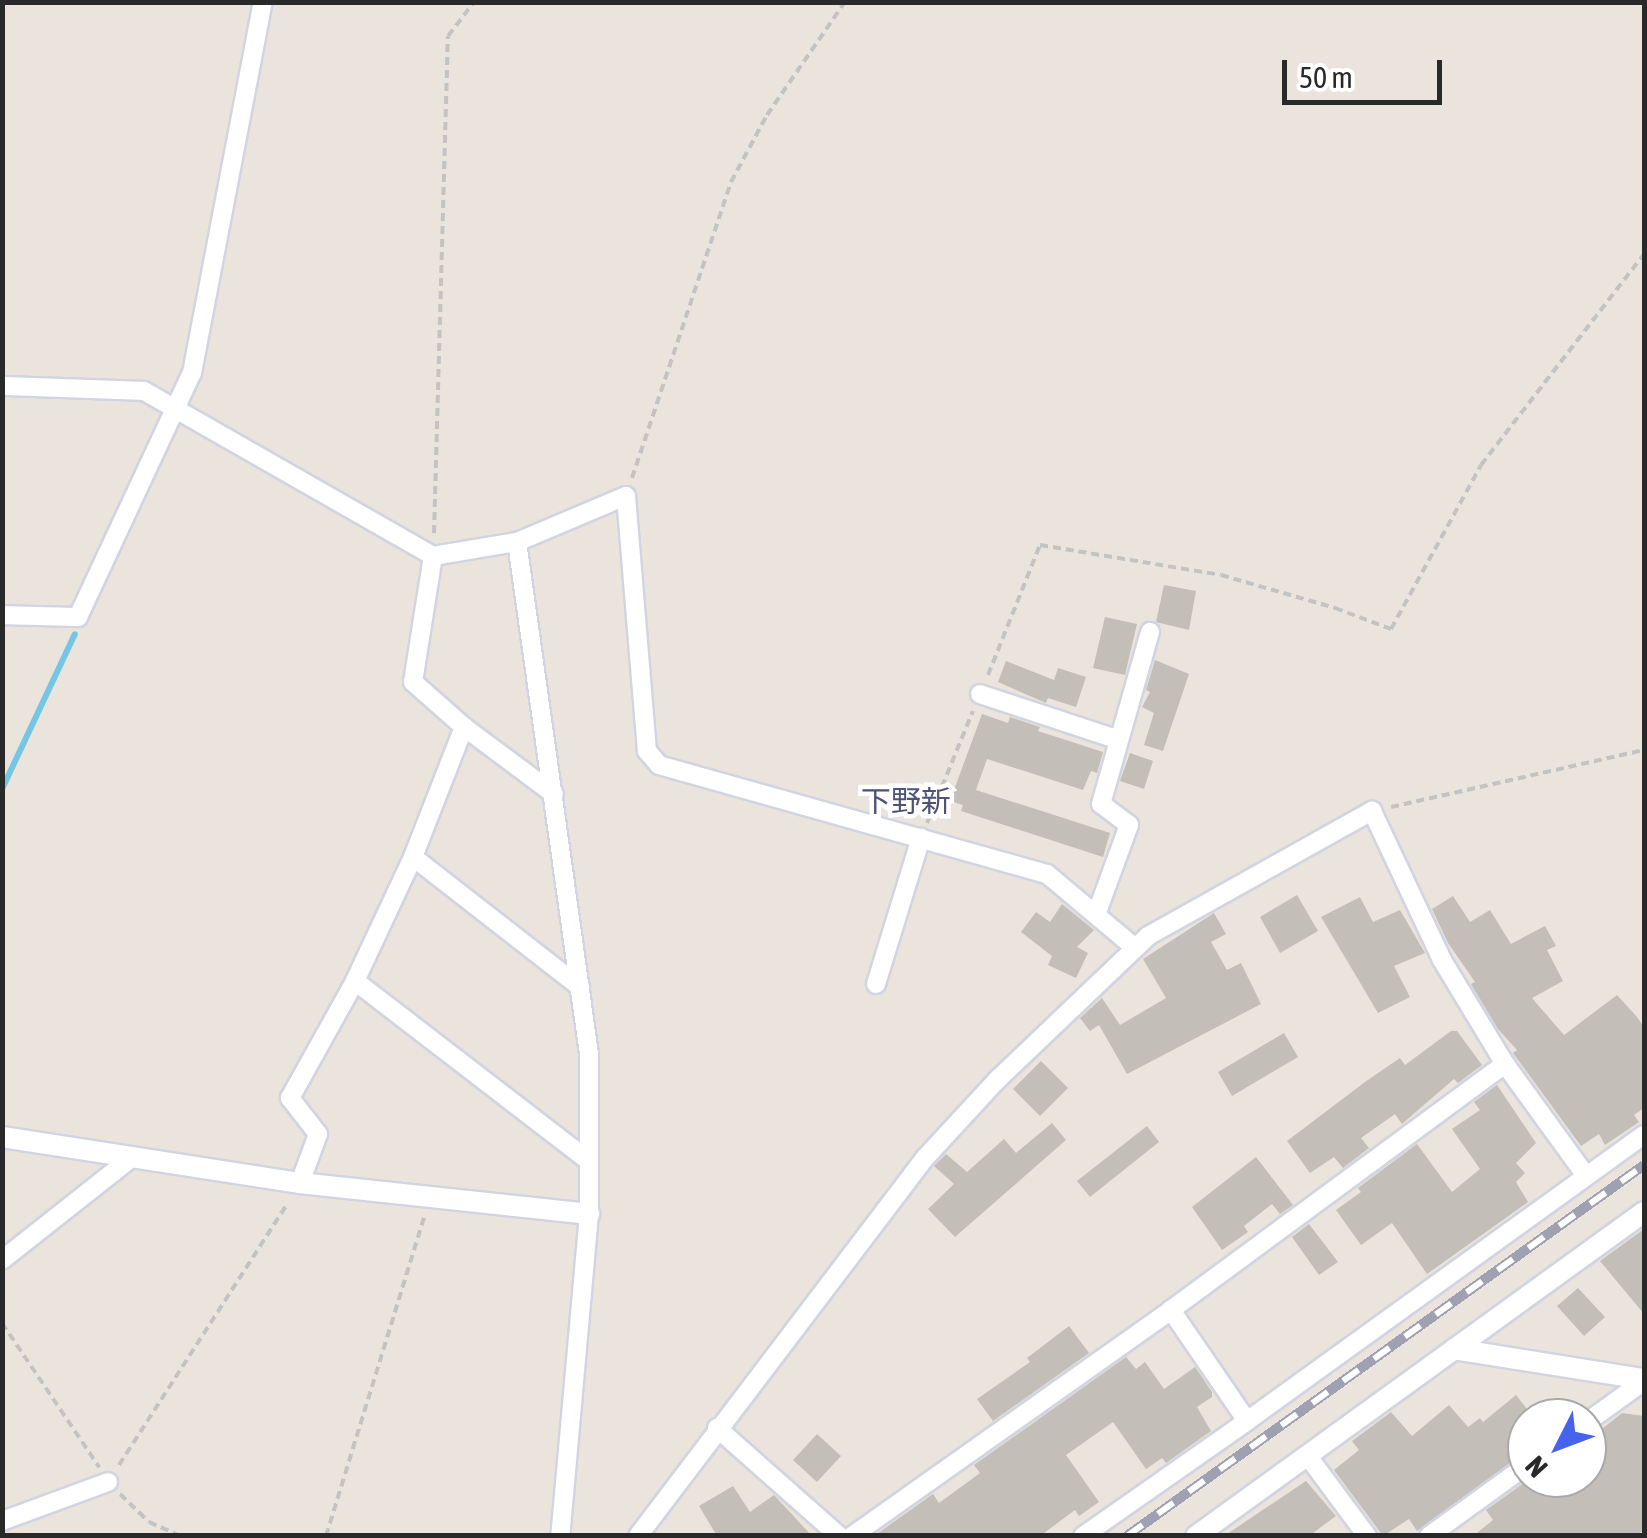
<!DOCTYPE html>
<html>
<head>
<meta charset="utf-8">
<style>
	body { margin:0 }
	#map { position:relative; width:1647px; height:1538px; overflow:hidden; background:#eae4dc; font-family:"Asap Condensed","Noto Sans JP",sans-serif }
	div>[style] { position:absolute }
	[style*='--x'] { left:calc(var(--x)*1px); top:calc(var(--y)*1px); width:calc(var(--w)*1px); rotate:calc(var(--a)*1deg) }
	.stream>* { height:6px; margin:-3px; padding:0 3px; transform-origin:3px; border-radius:3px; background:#75c6e5 }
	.building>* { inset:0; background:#c3beb7 }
	.path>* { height:4px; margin-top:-2px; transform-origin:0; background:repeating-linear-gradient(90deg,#c3c3c3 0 8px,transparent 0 13px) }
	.roads { filter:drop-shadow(2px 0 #d1d4e1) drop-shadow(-2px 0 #d1d4e1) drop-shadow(0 2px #d1d4e1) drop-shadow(0 -2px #d1d4e1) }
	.minor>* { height:18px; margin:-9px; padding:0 9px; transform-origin:9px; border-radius:9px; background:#fff }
	.tertiary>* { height:20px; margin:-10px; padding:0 10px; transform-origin:10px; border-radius:10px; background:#fff }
	.rail>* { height:10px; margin-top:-5px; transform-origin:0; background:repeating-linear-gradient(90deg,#fff 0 19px,#9fa1b2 0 38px); box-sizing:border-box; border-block:2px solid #9fa1b2 }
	span { translate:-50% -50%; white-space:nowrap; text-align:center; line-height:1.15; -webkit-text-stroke:9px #fff; paint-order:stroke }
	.neighbourhood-label { font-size:30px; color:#4d5376 }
	.frame { position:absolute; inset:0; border:5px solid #292929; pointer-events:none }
	.north { position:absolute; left:1507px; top:1398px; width:100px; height:100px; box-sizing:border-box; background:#fff; border:2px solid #a9a9a9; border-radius:50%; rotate:228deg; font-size:28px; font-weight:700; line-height:40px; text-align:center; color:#292929 }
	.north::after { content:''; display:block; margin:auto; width:35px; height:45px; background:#4663ed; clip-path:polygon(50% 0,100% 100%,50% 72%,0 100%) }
	.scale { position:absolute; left:1282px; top:60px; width:160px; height:45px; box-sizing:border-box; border:5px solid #292929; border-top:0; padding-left:12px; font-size:30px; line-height:35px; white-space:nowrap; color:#292929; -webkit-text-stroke:8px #fff; paint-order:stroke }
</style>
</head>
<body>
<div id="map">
	<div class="stream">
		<div style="--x:2;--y:789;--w:171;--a:-64.8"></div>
	</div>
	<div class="building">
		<div style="clip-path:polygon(1164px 585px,1196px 591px,1189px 630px,1156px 622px)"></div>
		<div style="clip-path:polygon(1105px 617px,1137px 624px,1125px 675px,1093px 668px)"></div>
		<div style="clip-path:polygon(1155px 660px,1189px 674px,1163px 751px,1144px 745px,1154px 713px,1142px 707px,1150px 692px,1146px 690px)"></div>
		<div style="clip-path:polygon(1006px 661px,1054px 680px,1058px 668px,1086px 677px,1076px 707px,1048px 698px,1046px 703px,998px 682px)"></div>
		<div style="clip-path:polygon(982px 714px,1008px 723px,1010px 717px,1040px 727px,1038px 731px,1103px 752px,1097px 773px,1091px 771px,1083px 790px,987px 759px,976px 790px,1110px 833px,1103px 857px,961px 811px,963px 805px,950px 801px)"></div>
		<div style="clip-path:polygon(1130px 753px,1153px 761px,1144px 789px,1120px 781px)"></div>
		<div style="clip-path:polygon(1297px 895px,1318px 931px,1280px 953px,1260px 917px)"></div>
		<div style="clip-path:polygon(1453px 896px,1470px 922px,1490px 910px,1511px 944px,1545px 926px,1556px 946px,1547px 950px,1563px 981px,1532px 998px,1564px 1035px,1617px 995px,1637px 1017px,1644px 1027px,1644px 1108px,1634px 1115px,1639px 1122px,1605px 1145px,1599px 1134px,1581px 1146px,1513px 1053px,1517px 1050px,1498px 1029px,1471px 984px,1475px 982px,1448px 943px,1432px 909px)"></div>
		<div style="clip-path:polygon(1360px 897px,1373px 922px,1400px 910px,1425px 953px,1394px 966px,1410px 997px,1378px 1013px,1321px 917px)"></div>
		<div style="clip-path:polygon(1062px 904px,1094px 930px,1077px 947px,1088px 953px,1076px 978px,1048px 965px,1052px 956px,1021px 932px,1036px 912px,1050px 922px)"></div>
		<div style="clip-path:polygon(1214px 913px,1226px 934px,1211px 942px,1227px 970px,1241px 963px,1261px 1004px,1127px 1074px,1099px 1025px,1090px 1031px,1080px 1018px,1102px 998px,1120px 1025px,1166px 998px,1143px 959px)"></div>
		<div style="clip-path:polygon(1451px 1031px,1457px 1031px,1482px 1065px,1458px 1083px,1454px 1079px,1402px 1124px,1395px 1114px,1361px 1138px,1369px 1148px,1343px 1168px,1334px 1157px,1310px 1173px,1287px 1141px,1365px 1082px,1400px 1058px,1405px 1065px)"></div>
		<div style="clip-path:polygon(1284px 1033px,1298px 1057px,1232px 1096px,1218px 1072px)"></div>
		<div style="clip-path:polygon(1041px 1061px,1068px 1088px,1040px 1116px,1013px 1089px)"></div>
		<div style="clip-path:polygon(1497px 1085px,1536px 1143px,1516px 1163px,1525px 1173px,1516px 1182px,1528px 1202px,1427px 1274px,1392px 1223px,1361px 1245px,1336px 1210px,1361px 1192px,1358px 1188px,1417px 1144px,1452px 1192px,1480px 1169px,1452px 1129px,1480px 1110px,1474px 1102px)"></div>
		<div style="clip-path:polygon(1052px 1123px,1066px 1140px,955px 1237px,928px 1209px,954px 1184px,934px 1166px,946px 1154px,967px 1172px,1004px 1139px,1016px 1153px)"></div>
		<div style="clip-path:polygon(1147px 1126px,1159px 1142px,1090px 1197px,1077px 1181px)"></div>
		<div style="clip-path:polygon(1256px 1157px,1293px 1205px,1280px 1214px,1272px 1204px,1244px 1226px,1248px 1232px,1222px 1250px,1192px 1207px)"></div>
		<div style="clip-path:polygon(1309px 1224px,1338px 1262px,1319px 1275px,1292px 1237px)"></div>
		<div style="clip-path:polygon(1644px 1229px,1644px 1314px,1600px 1261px)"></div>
		<div style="clip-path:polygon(1578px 1288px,1605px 1317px,1584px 1336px,1557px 1306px)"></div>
		<div style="clip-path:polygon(1069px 1326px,1089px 1353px,993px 1421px,977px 1399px,1030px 1362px,1027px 1358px)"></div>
		<div style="clip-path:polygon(1126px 1357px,1136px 1369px,1145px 1362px,1164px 1389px,1195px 1367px,1212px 1392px,1212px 1397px,1197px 1407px,1211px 1431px,1166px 1463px,1162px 1458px,1146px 1469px,1113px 1422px,1066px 1455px,1099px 1502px,1079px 1516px,1075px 1510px,1040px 1536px,874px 1536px,933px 1494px,939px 1503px,980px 1473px,974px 1465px)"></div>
		<div style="clip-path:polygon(1516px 1395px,1527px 1409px,1527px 1451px,1417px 1531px,1409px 1519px,1383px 1536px,1334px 1470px,1359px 1450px,1352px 1441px,1391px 1412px,1412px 1436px,1449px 1405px,1468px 1427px,1480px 1418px,1483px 1422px)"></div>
		<div style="clip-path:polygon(1622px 1413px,1644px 1416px,1644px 1529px,1637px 1536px,1473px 1536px,1493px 1520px,1486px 1510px,1528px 1480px,1537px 1491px,1554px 1478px,1587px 1478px,1587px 1434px,1598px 1432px)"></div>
		<div style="clip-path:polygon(817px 1434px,841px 1456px,817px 1482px,793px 1460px)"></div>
		<div style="clip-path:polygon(1306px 1481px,1336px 1516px,1309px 1536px,1224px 1536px)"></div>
		<div style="clip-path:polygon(733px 1486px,750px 1512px,774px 1495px,812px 1536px,717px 1536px,699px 1506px)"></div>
	</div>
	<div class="path">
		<div style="--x:632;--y:478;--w:312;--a:-71.5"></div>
		<div style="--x:731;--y:182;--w:76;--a:-61.8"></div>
		<div style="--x:767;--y:115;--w:137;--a:-55.4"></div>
		<div style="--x:434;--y:533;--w:497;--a:-88.4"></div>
		<div style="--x:448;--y:36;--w:43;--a:-52.6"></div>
		<div style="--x:988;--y:675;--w:140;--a:-68.2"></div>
		<div style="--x:1040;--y:545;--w:183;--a:9.4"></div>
		<div style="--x:1221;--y:575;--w:119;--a:16.1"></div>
		<div style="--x:1335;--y:608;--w:60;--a:20.6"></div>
		<div style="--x:1391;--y:629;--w:187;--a:-61.2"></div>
		<div style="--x:1481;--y:465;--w:267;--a:-52.3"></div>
		<div style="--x:1391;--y:807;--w:259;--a:-12.7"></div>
		<div style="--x:927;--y:823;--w:121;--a:-67.7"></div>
		<div style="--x:2;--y:1323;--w:174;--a:56"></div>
		<div style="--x:119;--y:1465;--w:310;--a:-57.2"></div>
		<div style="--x:120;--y:1494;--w:40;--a:44"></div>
		<div style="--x:149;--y:1522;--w:35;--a:24"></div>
		<div style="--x:326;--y:1536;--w:334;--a:-72.9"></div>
	</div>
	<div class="roads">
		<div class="minor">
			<div style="--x:2;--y:386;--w:142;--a:2"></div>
			<div style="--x:144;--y:391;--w:333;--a:29.7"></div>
			<div style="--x:517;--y:542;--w:517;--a:82"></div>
			<div style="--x:589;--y:1054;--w:160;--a:90"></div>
			<div style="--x:589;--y:1214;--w:323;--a:95.1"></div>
			<div style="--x:2;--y:615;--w:76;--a:1.5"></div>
			<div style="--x:78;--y:617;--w:269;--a:-65"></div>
			<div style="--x:192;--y:373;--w:378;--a:-79.2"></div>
			<div style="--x:980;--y:694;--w:146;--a:18.3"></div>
			<div style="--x:464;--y:727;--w:112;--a:36.7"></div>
			<div style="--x:413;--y:857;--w:212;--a:37.9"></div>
			<div style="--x:1096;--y:915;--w:96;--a:-69.9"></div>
			<div style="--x:1129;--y:825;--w:35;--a:-143"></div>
			<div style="--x:1101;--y:804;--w:179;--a:-74.1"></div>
			<div style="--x:355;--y:981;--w:295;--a:37.6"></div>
			<div style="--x:876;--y:984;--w:153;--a:-72.9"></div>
			<div style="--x:300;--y:1183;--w:52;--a:-69.8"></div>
			<div style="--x:318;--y:1134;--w:46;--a:-127.9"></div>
			<div style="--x:290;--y:1098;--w:134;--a:-60.9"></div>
			<div style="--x:355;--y:981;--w:137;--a:-64.9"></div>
			<div style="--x:413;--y:857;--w:140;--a:-68.6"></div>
			<div style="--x:464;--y:727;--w:68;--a:-138.6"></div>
			<div style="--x:413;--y:682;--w:128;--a:-81"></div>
			<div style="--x:433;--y:556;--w:85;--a:-9.5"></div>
			<div style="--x:517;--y:542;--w:118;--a:-22.9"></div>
			<div style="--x:626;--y:496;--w:256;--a:85.3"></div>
			<div style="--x:647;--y:751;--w:18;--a:49"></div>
			<div style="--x:659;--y:765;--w:403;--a:15.7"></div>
			<div style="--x:1047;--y:874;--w:114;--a:40"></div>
			<div style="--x:2;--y:1260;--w:164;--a:-38.3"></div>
			<div style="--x:1247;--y:1421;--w:489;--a:-35.8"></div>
			<div style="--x:1587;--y:1422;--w:70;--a:-35.7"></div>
			<div style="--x:717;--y:1428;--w:163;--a:41.5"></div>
			<div style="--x:1307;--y:1455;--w:101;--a:53.5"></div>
			<div style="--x:2;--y:1521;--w:113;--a:-20.2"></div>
			<div style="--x:638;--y:1536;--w:475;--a:-52.8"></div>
			<div style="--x:925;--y:1158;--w:108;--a:-47.3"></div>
			<div style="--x:998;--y:1079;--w:207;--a:-43.6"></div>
			<div style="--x:1148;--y:936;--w:257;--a:-29.2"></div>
			<div style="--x:1372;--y:811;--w:165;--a:64.8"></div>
			<div style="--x:1442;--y:960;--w:122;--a:58.8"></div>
			<div style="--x:1505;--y:1064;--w:138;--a:54.1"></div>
			<div style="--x:852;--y:1536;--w:391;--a:-35.3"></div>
			<div style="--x:1171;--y:1310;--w:415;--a:-36.4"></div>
			<div style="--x:1083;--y:1536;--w:200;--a:-35"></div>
			<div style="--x:1247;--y:1421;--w:135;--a:-124.4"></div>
			<div style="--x:1429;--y:1536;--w:121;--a:-35.9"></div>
		</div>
		<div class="tertiary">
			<div style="--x:2;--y:1137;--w:302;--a:8.8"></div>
			<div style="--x:300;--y:1183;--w:291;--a:6.1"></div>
			<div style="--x:1454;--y:1349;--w:192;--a:9"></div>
			<div style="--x:1196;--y:1536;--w:553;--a:-35.87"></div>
		</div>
	</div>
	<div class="rail">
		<div style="--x:1127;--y:1536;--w:636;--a:-35.66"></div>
	</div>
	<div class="neighbourhood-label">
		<span style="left:906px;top:801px">下野新</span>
	</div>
	<div class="frame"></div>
	<div class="north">N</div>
	<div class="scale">50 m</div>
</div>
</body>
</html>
